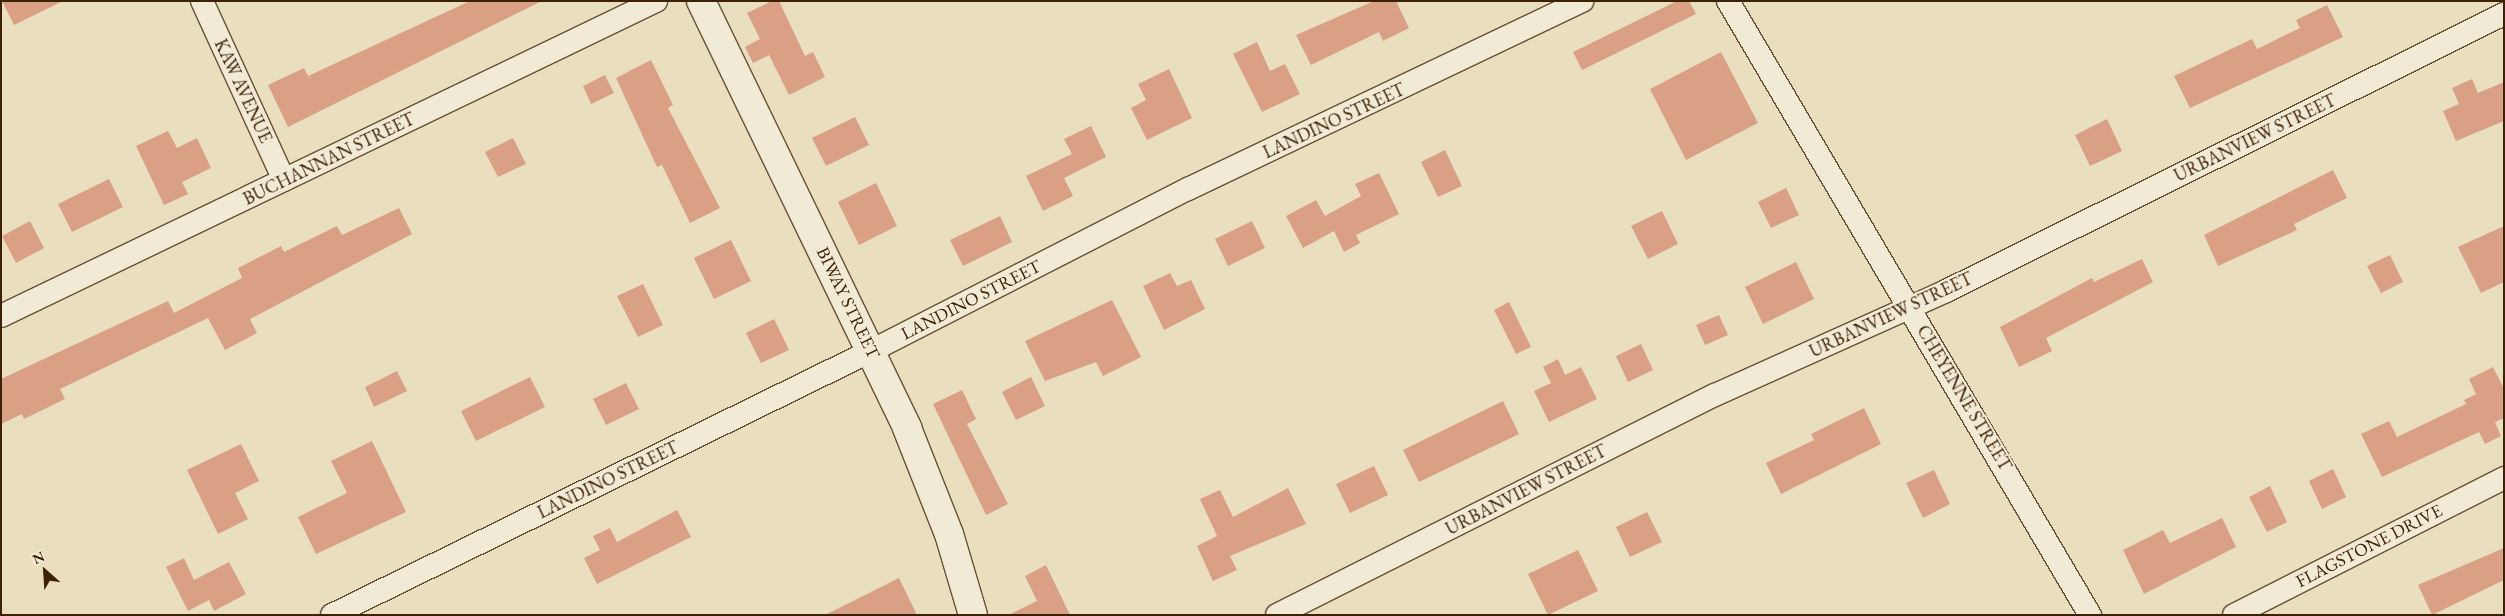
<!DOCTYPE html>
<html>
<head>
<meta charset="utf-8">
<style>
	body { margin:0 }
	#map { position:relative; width:2505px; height:616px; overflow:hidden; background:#e9dfbf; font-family:"EB Garamond",serif }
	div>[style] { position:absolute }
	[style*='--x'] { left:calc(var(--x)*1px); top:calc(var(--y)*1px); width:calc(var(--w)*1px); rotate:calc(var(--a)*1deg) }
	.building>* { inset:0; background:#d9a086 }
	.roads { filter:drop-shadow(1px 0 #675034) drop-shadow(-1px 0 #675034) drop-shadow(0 1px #675034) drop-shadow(0 -1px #675034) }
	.street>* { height:22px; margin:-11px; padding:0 11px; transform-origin:11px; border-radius:11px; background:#f1ead5 }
	.secondary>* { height:28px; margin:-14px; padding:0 14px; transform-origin:14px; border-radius:14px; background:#f1ead5 }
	span { translate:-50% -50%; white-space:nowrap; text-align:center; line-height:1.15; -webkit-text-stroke:4px #f1ead5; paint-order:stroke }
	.street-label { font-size:18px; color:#3c2105 }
	.frame { position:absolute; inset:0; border:2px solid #3c2105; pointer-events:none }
	.north { position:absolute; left:20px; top:546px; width:50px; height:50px; -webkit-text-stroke:4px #f1ead5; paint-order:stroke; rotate:334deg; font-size:14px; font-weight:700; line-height:20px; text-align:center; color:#3c2105 }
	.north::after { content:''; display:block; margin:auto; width:18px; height:22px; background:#3c2105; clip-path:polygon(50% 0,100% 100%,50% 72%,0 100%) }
</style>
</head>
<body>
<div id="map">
	<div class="building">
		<div style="clip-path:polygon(2px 1px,63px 1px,14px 25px)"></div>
		<div style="clip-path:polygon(470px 1px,542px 1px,288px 127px,268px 85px,304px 68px,308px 76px)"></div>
		<div style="clip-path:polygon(772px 1px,779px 1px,805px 56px,813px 52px,825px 77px,789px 95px,769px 55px,753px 63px,745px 47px,760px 39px,747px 13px)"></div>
		<div style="clip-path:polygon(1374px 1px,1396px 1px,1409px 28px,1383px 41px,1379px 32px,1311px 65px,1296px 35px)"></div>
		<div style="clip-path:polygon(1677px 1px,1689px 1px,1696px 14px,1582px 70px,1573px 52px)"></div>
		<div style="clip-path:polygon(2327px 5px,2343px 37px,2190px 108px,2174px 76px,2252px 39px,2257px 49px,2300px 28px,2296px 20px)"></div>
		<div style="clip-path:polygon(1257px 42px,1270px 71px,1285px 64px,1300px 94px,1262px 112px,1233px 54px)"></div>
		<div style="clip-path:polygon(1721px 52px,1758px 123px,1686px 160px,1650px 89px)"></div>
		<div style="clip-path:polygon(651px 60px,673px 105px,668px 108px,720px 208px,690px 223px,662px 165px,657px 167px,616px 78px)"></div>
		<div style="clip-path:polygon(1169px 69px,1192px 118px,1147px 140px,1131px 108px,1146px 100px,1138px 84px)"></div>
		<div style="clip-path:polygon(605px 75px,614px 93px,591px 104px,583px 86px)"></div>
		<div style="clip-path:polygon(2472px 79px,2478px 93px,2504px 82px,2504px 121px,2456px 141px,2443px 111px,2459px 104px,2452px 88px)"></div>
		<div style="clip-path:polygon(855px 117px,869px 145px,826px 166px,812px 138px)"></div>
		<div style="clip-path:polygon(2107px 119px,2122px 151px,2090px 166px,2075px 135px)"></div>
		<div style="clip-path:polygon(1091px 126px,1106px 157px,1064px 178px,1073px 196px,1043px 211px,1026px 176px,1072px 154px,1064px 139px)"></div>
		<div style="clip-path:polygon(168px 131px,177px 148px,197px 138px,211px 168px,182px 182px,188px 194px,164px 205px,136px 146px)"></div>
		<div style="clip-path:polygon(513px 138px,526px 164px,498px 177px,485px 152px)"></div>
		<div style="clip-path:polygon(1445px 150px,1462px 186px,1438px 197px,1421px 162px)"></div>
		<div style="clip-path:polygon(2333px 170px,2347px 198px,2294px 224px,2297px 230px,2218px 266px,2204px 235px)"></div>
		<div style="clip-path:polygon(1379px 173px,1399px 214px,1356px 235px,1360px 243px,1344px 252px,1334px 231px,1303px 248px,1286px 216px,1316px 200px,1325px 216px,1361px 196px,1355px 184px)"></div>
		<div style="clip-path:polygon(109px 179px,123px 207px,72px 232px,58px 204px)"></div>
		<div style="clip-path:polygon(876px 183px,897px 226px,859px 245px,838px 202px)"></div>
		<div style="clip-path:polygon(1786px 188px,1799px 215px,1771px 228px,1758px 202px)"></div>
		<div style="clip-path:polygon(399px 208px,412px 234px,250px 319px,257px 333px,225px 350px,208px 318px,60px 389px,65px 399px,24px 419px,22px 414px,1px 424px,1px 379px,168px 301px,174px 313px,242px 278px,238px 268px,281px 246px,284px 252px,337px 226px,342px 235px)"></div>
		<div style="clip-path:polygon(1662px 211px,1678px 244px,1648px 259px,1631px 226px)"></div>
		<div style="clip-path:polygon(1000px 216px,1012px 242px,963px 266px,950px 240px)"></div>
		<div style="clip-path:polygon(30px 221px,44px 248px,16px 263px,2px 236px)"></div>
		<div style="clip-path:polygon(1252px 221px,1265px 248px,1228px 266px,1215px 239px)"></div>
		<div style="clip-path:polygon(2504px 226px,2504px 282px,2481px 293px,2458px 247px)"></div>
		<div style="clip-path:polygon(731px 240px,751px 281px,714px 299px,694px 258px)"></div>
		<div style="clip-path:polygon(2390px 255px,2403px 282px,2381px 293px,2367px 266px)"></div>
		<div style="clip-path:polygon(2142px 259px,2153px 282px,2046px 338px,2052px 351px,2019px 367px,2000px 327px,2092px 278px,2094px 282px)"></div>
		<div style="clip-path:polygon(1796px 262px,1814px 299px,1763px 324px,1745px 287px)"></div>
		<div style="clip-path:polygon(1170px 273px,1177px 286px,1191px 280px,1205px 309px,1164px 330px,1143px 286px)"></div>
		<div style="clip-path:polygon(643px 284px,663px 325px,638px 337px,617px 296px)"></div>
		<div style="clip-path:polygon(1112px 300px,1141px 357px,1103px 376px,1096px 362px,1045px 381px,1025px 341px)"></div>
		<div style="clip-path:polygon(1509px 302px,1531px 347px,1516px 354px,1494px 310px)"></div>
		<div style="clip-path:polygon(1719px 315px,1728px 335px,1705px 345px,1696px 325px)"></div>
		<div style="clip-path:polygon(774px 319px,789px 350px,761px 363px,746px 333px)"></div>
		<div style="clip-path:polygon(1641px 344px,1653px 370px,1628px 382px,1616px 356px)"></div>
		<div style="clip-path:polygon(1558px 359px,1565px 375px,1581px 367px,1597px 399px,1549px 422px,1534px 391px,1551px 383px,1543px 367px)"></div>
		<div style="clip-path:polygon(2493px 367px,2504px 389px,2504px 418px,2495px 422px,2501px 436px,2485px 444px,2479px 432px,2382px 477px,2361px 434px,2389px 421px,2397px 437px,2466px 404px,2464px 400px,2476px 394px,2469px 379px)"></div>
		<div style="clip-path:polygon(397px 371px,407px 391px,374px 407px,365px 387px)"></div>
		<div style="clip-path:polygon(530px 377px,545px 407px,476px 441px,461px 411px)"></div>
		<div style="clip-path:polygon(1031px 377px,1045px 406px,1016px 420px,1002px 392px)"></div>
		<div style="clip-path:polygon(626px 383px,639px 409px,606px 425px,593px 399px)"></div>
		<div style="clip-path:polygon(962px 390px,976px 419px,967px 424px,1008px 504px,986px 515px,933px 404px)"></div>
		<div style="clip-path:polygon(1503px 401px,1519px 434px,1419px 482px,1403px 450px)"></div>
		<div style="clip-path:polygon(1864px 408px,1881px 444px,1781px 494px,1766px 463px,1814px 440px,1811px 434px)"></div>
		<div style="clip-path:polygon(372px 441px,406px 512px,316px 554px,298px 517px,347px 493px,331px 461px)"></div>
		<div style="clip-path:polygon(241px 444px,259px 481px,235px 493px,248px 519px,218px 534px,187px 470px)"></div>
		<div style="clip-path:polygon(1374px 466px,1388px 495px,1350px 513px,1336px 484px)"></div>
		<div style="clip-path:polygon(2333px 469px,2346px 497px,2322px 509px,2309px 481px)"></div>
		<div style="clip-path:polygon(1934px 470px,1950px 504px,1923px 518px,1906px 483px)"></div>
		<div style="clip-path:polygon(2270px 486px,2287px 522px,2267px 532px,2249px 497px)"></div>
		<div style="clip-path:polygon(1288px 488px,1306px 524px,1230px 556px,1237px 570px,1213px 581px,1197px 546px,1217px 536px,1200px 499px,1220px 490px,1233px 517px)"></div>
		<div style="clip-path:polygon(677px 510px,691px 537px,597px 584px,584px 558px,600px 550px,593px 536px,610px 528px,617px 542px)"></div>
		<div style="clip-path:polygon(1647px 512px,1662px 542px,1630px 557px,1616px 527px)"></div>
		<div style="clip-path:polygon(2222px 518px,2236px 547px,2144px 594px,2123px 550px,2163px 530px,2170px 543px)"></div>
		<div style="clip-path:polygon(2504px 548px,2504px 580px,2432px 615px,2418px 585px)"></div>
		<div style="clip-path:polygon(1578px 550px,1598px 591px,1548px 615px,1528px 574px)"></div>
		<div style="clip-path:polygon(184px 558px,194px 580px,229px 562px,246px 594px,214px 611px,209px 600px,188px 611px,166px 567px)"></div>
		<div style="clip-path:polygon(1046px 565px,1070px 615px,1008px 615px,1037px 601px,1025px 576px)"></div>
		<div style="clip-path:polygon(899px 578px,917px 615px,825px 615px)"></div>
	</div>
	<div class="roads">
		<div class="street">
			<div style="--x:202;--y:1;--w:197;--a:65.4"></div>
			<div style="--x:1728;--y:1;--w:713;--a:59.48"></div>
			<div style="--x:1;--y:316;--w:727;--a:-25.68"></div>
			<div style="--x:332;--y:615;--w:600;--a:-26.1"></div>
			<div style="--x:871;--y:351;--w:356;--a:-27.1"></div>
			<div style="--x:1188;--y:189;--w:437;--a:-25.5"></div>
			<div style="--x:1277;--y:615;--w:490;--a:-26.7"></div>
			<div style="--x:1715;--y:395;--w:253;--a:-24.2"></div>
			<div style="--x:1946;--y:291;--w:623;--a:-26.4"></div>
			<div style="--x:2234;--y:615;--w:303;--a:-26.9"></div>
		</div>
		<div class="secondary">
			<div style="--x:701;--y:1;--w:474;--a:64.2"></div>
			<div style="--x:907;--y:428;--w:114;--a:68.4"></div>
			<div style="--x:949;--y:534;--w:84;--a:73.5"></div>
		</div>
	</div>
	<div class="street-label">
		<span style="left:243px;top:91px;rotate:65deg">KAW AVENUE</span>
		<span style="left:1334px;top:121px;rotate:-25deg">LANDINO STREET</span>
		<span style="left:2255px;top:138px;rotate:-26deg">URBANVIEW STREET</span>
		<span style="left:329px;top:159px;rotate:-26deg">BUCHANNAN STREET</span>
		<span style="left:971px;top:300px;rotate:-27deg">LANDINO STREET</span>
		<span style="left:848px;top:303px;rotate:64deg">BIWAY STREET</span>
		<span style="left:1891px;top:315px;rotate:-25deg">URBANVIEW STREET</span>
		<span style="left:1964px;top:398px;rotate:59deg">CHEYENNE STREET</span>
		<span style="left:608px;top:480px;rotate:-26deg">LANDINO STREET</span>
		<span style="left:1526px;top:490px;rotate:-27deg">URBANVIEW STREET</span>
		<span style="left:2369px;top:546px;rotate:-27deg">FLAGSTONE DRIVE</span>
	</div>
	<div class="frame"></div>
	<div class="north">N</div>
</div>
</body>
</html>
